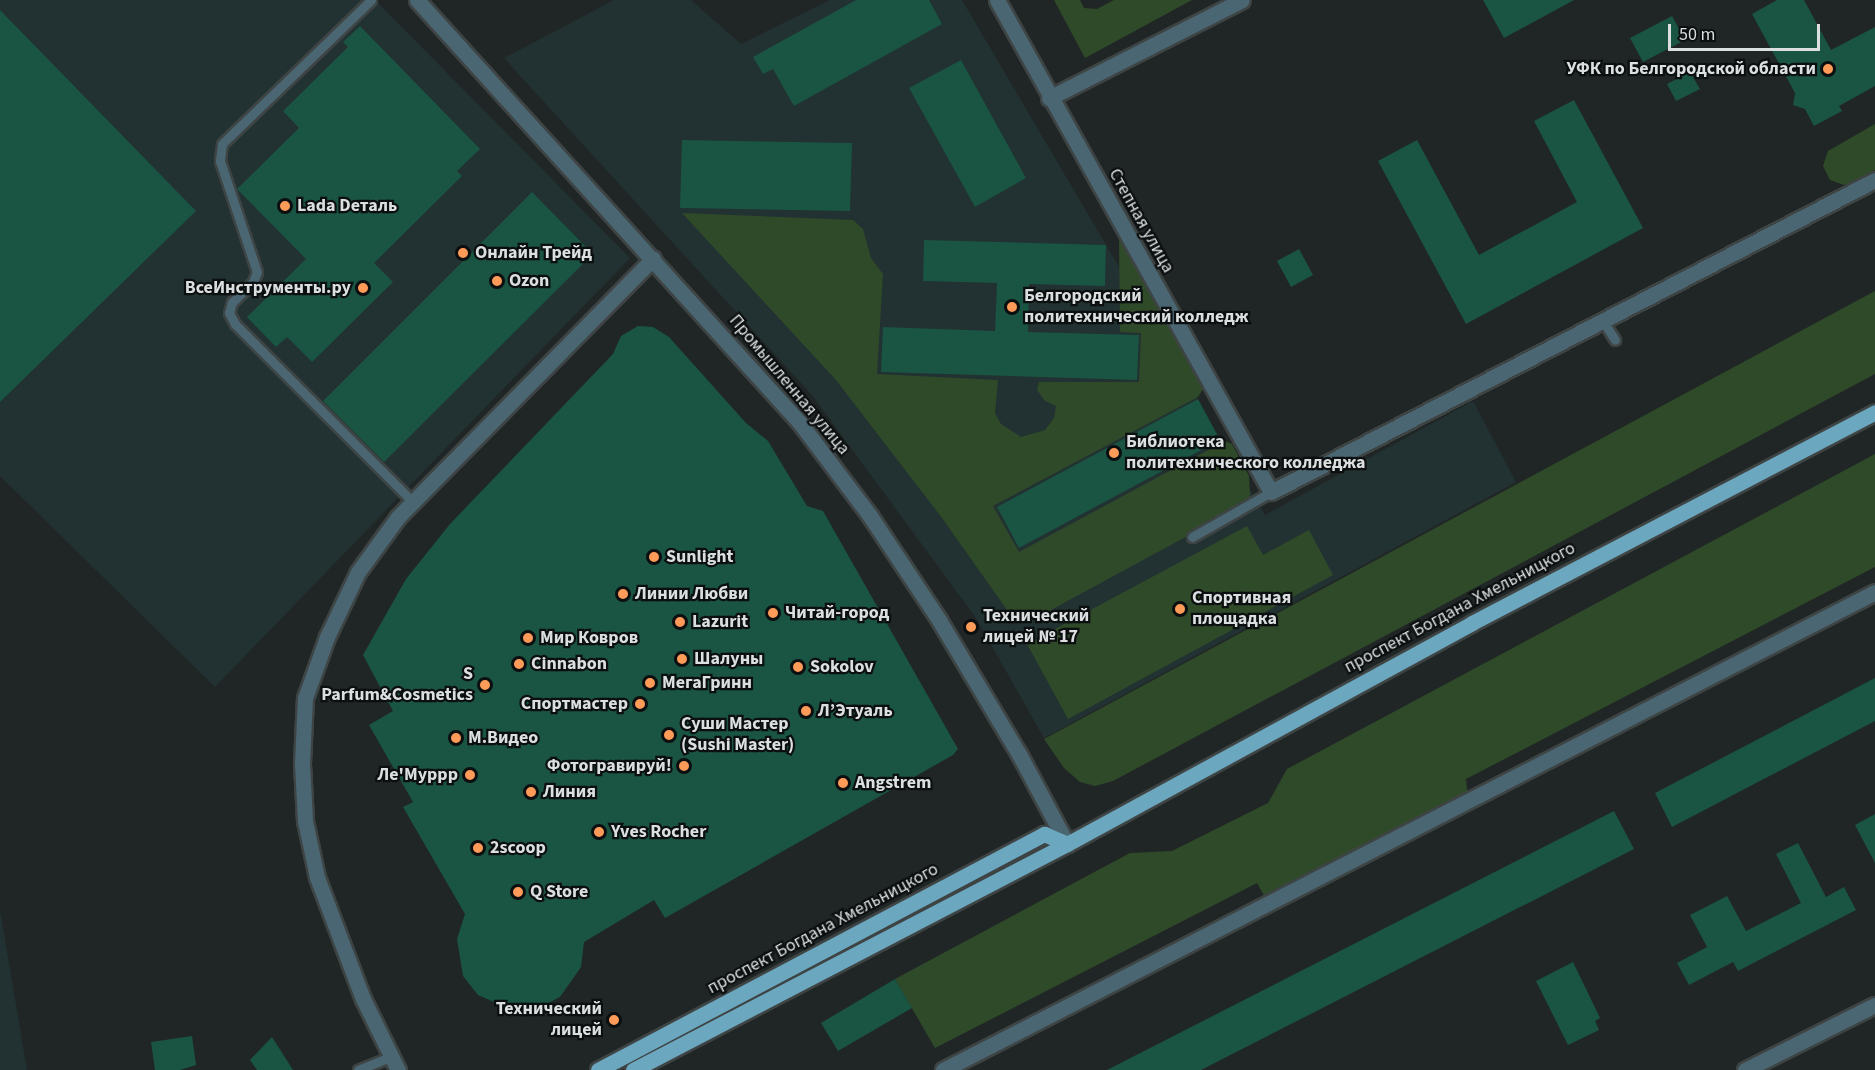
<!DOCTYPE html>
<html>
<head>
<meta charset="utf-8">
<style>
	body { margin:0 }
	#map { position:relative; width:1875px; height:1070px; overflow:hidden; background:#202626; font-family:"Source Sans 3",sans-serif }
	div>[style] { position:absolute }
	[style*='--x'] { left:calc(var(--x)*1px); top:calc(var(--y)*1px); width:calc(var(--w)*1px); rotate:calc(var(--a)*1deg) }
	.built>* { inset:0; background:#223131 }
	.green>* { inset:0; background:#2f4a29 }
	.building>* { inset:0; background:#1a5442 }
	.roads { filter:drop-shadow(2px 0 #3e4444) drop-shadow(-2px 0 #3e4444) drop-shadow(0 2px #3e4444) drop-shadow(0 -2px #3e4444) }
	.service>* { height:9px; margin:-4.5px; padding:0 4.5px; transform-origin:4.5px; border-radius:4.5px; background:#4a6672 }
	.minor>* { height:15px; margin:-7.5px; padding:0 7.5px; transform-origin:7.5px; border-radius:7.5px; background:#4a6672 }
	.tertiary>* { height:15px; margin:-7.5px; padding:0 7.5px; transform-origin:7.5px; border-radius:7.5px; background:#4a6672 }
	.primary>* { height:15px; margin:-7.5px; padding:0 7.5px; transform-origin:7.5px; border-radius:7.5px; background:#6ca7c0 }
	.dots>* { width:16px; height:16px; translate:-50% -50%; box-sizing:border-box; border:3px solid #0c0f0f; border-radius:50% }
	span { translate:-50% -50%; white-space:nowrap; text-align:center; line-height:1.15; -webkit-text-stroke:4.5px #0c0f0f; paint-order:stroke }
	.poi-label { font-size:18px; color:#dbdfdf; font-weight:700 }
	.right { translate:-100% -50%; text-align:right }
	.left { translate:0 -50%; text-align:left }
	.street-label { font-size:18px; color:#dbdfdf }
	.scale { position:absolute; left:1668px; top:24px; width:152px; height:27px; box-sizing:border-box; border:3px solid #dbdfdf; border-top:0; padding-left:8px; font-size:18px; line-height:21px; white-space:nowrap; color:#dbdfdf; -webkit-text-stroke:4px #0c0f0f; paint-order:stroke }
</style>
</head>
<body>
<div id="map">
	<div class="built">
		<div style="clip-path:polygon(0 0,375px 0,630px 258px,215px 687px,0 476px)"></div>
		<div style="clip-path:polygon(614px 0,691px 0,741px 44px,830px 0,962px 0,1265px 515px,1473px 401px,1516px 482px,1044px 738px,976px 618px,812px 395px,504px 58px)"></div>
		<div style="clip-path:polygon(0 910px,27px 1070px,0 1070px)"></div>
	</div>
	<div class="green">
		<div style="clip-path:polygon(1054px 0,1080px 0,1084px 8px,1097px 9px,1114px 0,1192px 0,1085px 58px)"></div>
		<div style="clip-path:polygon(1875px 124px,1875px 170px,1844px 185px,1830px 180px,1823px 166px,1828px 151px)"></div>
		<div style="clip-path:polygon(682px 213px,853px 220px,863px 229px,871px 258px,883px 274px,877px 374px,998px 380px,995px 413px,1001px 424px,1021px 437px,1045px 430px,1054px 418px,1056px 406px,1045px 401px,1037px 390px,1039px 382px,1139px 382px,1141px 333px,1120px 332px,1119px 238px,1127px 241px,1203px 389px,1198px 397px,993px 506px,1019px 552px,1225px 441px,1232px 444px,1249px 476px,1250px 496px,1241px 507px,1038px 617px,1012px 617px,942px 518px,836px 380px)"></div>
		<div style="clip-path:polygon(1875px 291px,1875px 374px,1113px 781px,1095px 786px,1080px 782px,1064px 768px,1044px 739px)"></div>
		<div style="clip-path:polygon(1875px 454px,1875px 567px,1466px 779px,1468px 797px,1266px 899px,1257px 883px,935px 1048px,895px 979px,1130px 853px,1172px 851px,1268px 803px,1287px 769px)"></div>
		<div style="clip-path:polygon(1247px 526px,1263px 555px,1309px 530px,1333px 575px,1068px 719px,1027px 644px)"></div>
	</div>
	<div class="building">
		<div style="clip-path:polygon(856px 0,929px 0,942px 24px,794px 106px,773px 69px,763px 74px,753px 57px)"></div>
		<div style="clip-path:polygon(1483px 0,1574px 0,1504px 38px)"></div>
		<div style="clip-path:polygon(1777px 0,1804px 0,1831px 50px,1875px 27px,1875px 86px,1839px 106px,1842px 111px,1814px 126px,1805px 109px,1793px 105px,1795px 93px,1752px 14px)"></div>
		<div style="clip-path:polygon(0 10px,196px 211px,0 402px)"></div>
		<div style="clip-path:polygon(1672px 16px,1685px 40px,1643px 62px,1630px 38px)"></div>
		<div style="clip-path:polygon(360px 26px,480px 149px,457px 171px,462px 176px,374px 263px,393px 282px,312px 362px,287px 337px,276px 347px,247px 317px,306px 259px,237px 189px,299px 128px,283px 111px,348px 47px,343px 42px)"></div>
		<div style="clip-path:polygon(961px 60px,1026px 178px,975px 207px,909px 88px)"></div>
		<div style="clip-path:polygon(1690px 72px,1700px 89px,1676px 101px,1667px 84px)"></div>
		<div style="clip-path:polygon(1574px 100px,1643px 228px,1466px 324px,1378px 161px,1417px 140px,1479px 255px,1577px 202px,1534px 121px)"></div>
		<div style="clip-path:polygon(682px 140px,852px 143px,850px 211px,680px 208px)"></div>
		<div style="clip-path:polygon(532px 192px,593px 254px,384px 462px,323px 401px)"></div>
		<div style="clip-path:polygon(924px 240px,1106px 245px,1105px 286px,1029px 284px,1028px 332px,1139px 335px,1137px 380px,881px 372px,883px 327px,995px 331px,997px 283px,923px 281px)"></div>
		<div style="clip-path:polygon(1299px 249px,1313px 275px,1291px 287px,1277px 261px)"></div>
		<div style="clip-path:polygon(638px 326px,653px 327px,669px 337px,746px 423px,768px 441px,807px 506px,823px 511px,958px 749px,953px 755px,665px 918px,654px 900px,584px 942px,581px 967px,560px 997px,537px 1009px,512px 1010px,478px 995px,463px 976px,457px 939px,465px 914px,403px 807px,413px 802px,369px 725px,393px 711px,363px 655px,406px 579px,450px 524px,613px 354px,621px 336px)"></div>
		<div style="clip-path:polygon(1198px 399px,1220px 440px,1019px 548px,997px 507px)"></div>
		<div style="clip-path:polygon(1875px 678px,1875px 721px,1672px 827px,1655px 793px)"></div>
		<div style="clip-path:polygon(1614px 811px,1634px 849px,1201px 1070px,1107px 1070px)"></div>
		<div style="clip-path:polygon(1875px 814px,1875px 863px,1855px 825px)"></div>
		<div style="clip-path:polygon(1798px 843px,1826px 897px,1844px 887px,1856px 910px,1738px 971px,1733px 962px,1689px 985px,1677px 963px,1707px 947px,1690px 915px,1727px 896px,1746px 931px,1801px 903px,1776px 854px)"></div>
		<div style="clip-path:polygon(1573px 962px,1600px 1018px,1595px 1021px,1599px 1030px,1568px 1045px,1536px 981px)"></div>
		<div style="clip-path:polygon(895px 979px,912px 1008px,838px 1051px,821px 1023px)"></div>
		<div style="clip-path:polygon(192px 1036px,196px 1065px,180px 1070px,155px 1070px,151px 1042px)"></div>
		<div style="clip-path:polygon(272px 1037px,293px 1070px,257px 1070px,250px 1060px)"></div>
	</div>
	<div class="roads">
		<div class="service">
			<div style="--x:371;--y:0;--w:207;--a:136"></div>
			<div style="--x:222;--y:144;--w:17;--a:97"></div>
			<div style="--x:220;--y:161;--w:117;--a:71.6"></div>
			<div style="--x:257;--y:272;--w:11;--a:112"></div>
			<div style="--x:253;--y:282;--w:29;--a:136"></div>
			<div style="--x:232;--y:302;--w:11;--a:105"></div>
			<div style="--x:229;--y:313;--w:13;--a:61"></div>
			<div style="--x:235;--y:324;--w:252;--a:45"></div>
			<div style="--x:1604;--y:323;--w:20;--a:57"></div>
			<div style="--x:1192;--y:537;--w:91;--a:-29.7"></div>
			<div style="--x:358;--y:1070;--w:37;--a:-22"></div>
		</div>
		<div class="minor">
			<div style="--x:997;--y:0;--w:563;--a:60.89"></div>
			<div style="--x:1271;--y:492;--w:680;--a:-27.32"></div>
			<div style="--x:1049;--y:98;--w:216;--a:-26.9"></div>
			<div style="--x:943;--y:1070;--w:1047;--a:-27.15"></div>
			<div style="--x:1745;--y:1070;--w:145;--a:-26.6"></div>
		</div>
		<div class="tertiary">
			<div style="--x:417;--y:0;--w:571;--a:47.84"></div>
			<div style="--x:800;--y:423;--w:116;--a:53"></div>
			<div style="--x:870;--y:516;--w:125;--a:56.4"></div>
			<div style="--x:939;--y:620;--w:156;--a:59.2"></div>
			<div style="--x:1019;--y:754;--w:102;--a:61.9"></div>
			<div style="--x:398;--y:1070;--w:79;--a:-116.2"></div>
			<div style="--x:363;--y:999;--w:130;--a:-110.7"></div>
			<div style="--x:317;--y:877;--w:57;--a:-102.1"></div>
			<div style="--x:305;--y:821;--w:58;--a:-93"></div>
			<div style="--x:302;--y:763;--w:65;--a:-87.4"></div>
			<div style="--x:305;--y:698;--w:65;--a:-70.2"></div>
			<div style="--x:327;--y:637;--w:72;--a:-64.5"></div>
			<div style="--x:358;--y:572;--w:68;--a:-54"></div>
			<div style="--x:398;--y:517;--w:363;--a:-45.4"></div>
		</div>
		<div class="primary">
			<div style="--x:598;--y:1070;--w:505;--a:-27.89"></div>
			<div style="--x:1044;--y:834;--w:25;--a:23"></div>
			<div style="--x:633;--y:1070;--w:489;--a:-27.5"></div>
			<div style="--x:1067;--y:844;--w:461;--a:-28.6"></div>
			<div style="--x:1472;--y:623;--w:455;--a:-27.6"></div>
		</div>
	</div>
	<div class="dots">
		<div style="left:1828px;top:69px;background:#ff9b59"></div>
		<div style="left:285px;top:206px;background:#ff9b59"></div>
		<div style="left:463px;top:253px;background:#ff9b59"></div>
		<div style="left:497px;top:281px;background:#ff9b59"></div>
		<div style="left:363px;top:288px;background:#ff9b59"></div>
		<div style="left:1012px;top:307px;background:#ff9b59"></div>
		<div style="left:1114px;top:453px;background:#ff9b59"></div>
		<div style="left:654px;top:557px;background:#ff9b59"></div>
		<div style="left:623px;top:594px;background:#ff9b59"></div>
		<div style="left:1180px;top:609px;background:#ff9b59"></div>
		<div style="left:773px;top:613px;background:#ff9b59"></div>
		<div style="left:680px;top:622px;background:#ff9b59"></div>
		<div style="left:971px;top:627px;background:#ff9b59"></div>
		<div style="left:528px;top:638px;background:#ff9b59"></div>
		<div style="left:682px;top:659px;background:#ff9b59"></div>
		<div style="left:519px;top:664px;background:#ff9b59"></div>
		<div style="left:798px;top:667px;background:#ff9b59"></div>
		<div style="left:650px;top:683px;background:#ff9b59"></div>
		<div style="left:485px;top:685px;background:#ff9b59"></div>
		<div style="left:640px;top:704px;background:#ff9b59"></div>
		<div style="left:806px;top:711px;background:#ff9b59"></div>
		<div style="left:669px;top:735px;background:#ff9b59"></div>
		<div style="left:456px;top:738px;background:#ff9b59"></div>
		<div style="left:684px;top:766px;background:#ff9b59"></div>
		<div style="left:470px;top:775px;background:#ff9b59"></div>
		<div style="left:843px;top:783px;background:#ff9b59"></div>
		<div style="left:531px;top:792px;background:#ff9b59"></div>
		<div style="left:599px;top:832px;background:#ff9b59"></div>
		<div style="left:478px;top:848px;background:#ff9b59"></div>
		<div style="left:518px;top:892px;background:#ff9b59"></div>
		<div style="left:614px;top:1020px;background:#ff9b59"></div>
	</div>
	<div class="poi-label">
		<span class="right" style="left:1816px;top:69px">УФК по Белгородской области</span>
		<span class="left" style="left:297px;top:206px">Lada Dеталь</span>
		<span class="left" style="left:475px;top:253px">Онлайн Трейд</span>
		<span class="left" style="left:509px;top:281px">Ozon</span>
		<span class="right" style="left:351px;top:288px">ВсеИнструменты.ру</span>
		<span class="left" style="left:1024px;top:307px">Белгородский<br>политехнический колледж</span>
		<span class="left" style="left:1126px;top:453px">Библиотека<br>политехнического колледжа</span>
		<span class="left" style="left:666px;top:557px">Sunlight</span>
		<span class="left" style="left:635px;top:594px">Линии Любви</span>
		<span class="left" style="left:1192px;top:609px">Спортивная<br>площадка</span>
		<span class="left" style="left:785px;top:613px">Читай-город</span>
		<span class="left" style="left:983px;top:627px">Технический<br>лицей № 17</span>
		<span class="left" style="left:692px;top:622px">Lazurit</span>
		<span class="left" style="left:540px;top:638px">Мир Ковров</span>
		<span class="left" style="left:694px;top:659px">Шалуны</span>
		<span class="left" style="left:531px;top:664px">Cinnabon</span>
		<span class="left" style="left:810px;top:667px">Sokolov</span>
		<span class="right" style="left:473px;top:685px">S<br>Parfum&amp;Cosmetics</span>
		<span class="left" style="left:662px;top:683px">МегаГринн</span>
		<span class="right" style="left:628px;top:704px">Спортмастер</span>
		<span class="left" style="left:818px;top:711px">Л’Этуаль</span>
		<span class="left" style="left:681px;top:735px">Суши Мастер<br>(Sushi Master)</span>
		<span class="left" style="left:468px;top:738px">М.Видео</span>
		<span class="right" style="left:672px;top:766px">Фотогравируй!</span>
		<span class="right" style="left:458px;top:775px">Ле'Муррр</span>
		<span class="left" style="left:855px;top:783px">Angstrem</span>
		<span class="left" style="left:543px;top:792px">Линия</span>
		<span class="left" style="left:611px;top:832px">Yves Rocher</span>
		<span class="left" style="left:490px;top:848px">2scoop</span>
		<span class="left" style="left:530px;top:892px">Q Store</span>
		<span class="right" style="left:602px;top:1020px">Технический<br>лицей</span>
	</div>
	<div class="street-label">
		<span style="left:1141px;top:221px;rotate:61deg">Степная улица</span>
		<span style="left:789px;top:385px;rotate:50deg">Промышленная улица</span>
		<span style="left:1460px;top:608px;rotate:-28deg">проспект Богдана Хмельницкого</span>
		<span style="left:823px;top:929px;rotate:-28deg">проспект Богдана Хмельницкого</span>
	</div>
	<div class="scale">50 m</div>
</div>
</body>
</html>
